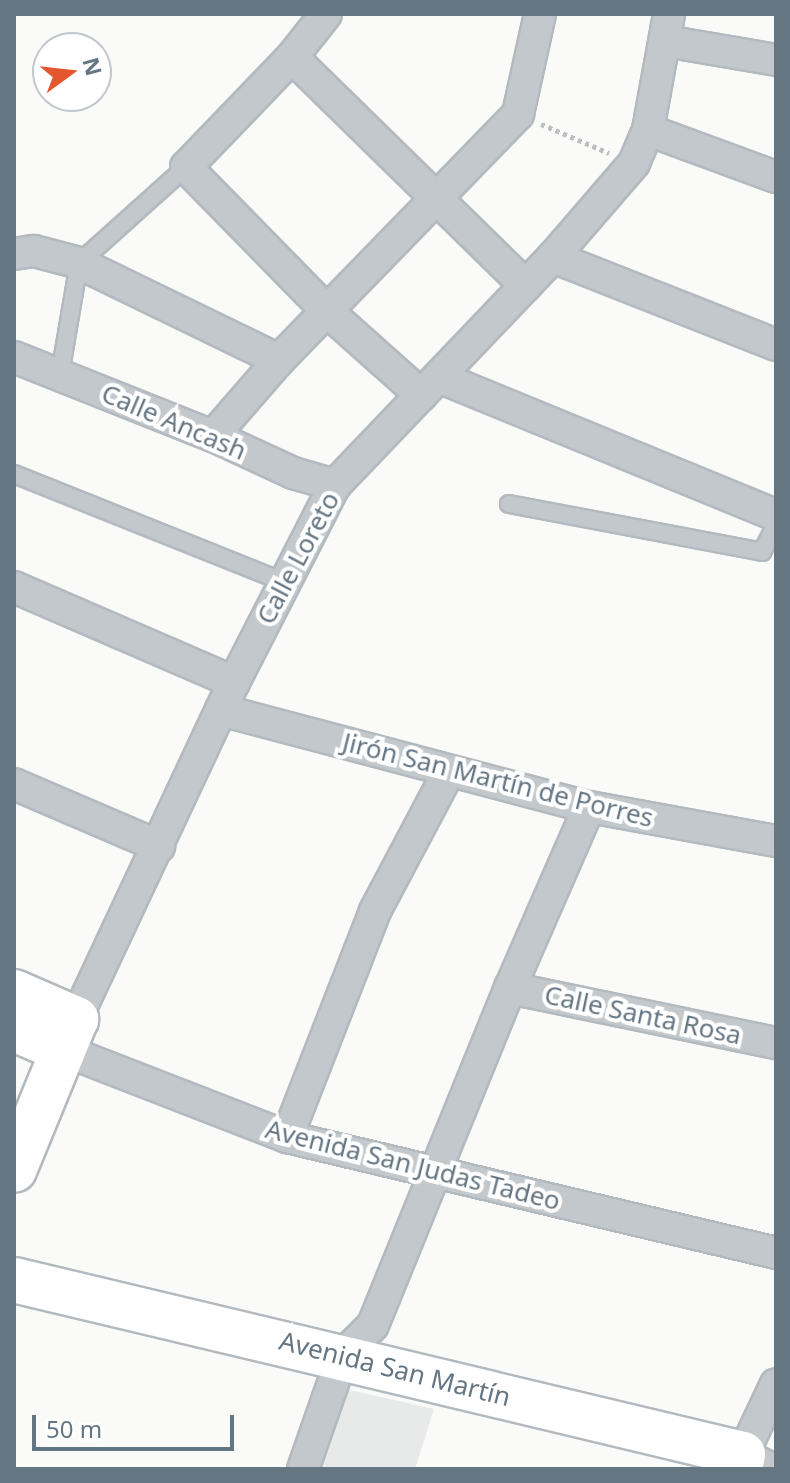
<!DOCTYPE html>
<html>
<head>
<meta charset="utf-8">
<style>
	body { margin:0 }
	#map { position:relative; width:790px; height:1483px; overflow:hidden; background:#fafaf8; font-family:"Noto Sans",sans-serif }
	div>[style] { position:absolute }
	[style*='--x'] { left:calc(var(--x)*1px); top:calc(var(--y)*1px); width:calc(var(--w)*1px); rotate:calc(var(--a)*1deg) }
	.built>* { inset:0; background:#e8e9e9 }
	.path>* { height:5px; margin-top:-2.5px; transform-origin:0; background:repeating-linear-gradient(90deg,#bbbfc2 0 4px,transparent 0 8px) }
	.roads { filter:drop-shadow(2px 0 #b3babf) drop-shadow(-2px 0 #b3babf) drop-shadow(0 2px #b3babf) drop-shadow(0 -2px #b3babf) }
	.lane>* { height:16px; margin:-8px; padding:0 8px; transform-origin:8px; border-radius:8px; background:#c3c8cc }
	.street>* { height:30px; margin:-15px; padding:0 15px; transform-origin:15px; border-radius:15px; background:#c3c8cc }
	.secondary>* { height:44px; margin:-22px; padding:0 22px; transform-origin:22px; border-radius:22px; background:#fff }
	span { translate:-50% -50%; white-space:nowrap; text-align:center; line-height:1.15; -webkit-text-stroke:8px #fff; paint-order:stroke }
	.street-label { font-size:26px; color:#657683 }
	.frame { position:absolute; inset:0; border:16px solid #657683; pointer-events:none }
	.north { position:absolute; left:32px; top:32px; width:80px; height:80px; box-sizing:border-box; background:#fff; border:2px solid #c1c8cd; border-radius:50%; rotate:75deg; font-size:22px; font-weight:700; line-height:32px; text-align:center; color:#657683 }
	.north::after { content:''; display:block; margin:auto; width:28px; height:36px; background:#e4572e; clip-path:polygon(50% 0,100% 100%,50% 72%,0 100%) }
	.scale { position:absolute; left:32px; top:1415px; width:202px; height:36px; box-sizing:border-box; border:4px solid #657683; border-top:0; padding-left:10px; font-size:24px; line-height:28px; white-space:nowrap; color:#657683; -webkit-text-stroke:6px #fff; paint-order:stroke }
</style>
</head>
<body>
<div id="map">
	<div class="built">
		<div style="clip-path:polygon(345px 1389px,434px 1409px,415px 1469px,314px 1469px)"></div>
	</div>
	<div class="path">
		<div style="--x:541;--y:124;--w:74;--a:23.1"></div>
	</div>
	<div class="roads">
		<div class="lane">
			<div style="--x:60;--y:374;--w:113;--a:-80.3"></div>
			<div style="--x:79;--y:263;--w:144;--a:-41.9"></div>
			<div style="--x:14;--y:474;--w:291;--a:21.8"></div>
			<div style="--x:509;--y:504;--w:258;--a:10.7"></div>
			<div style="--x:762;--y:552;--w:31;--a:-63"></div>
		</div>
		<div class="street">
			<div style="--x:326;--y:14;--w:55;--a:128.3"></div>
			<div style="--x:292;--y:57;--w:153;--a:133.9"></div>
			<div style="--x:186;--y:167;--w:203;--a:45.6"></div>
			<div style="--x:328;--y:312;--w:125;--a:41.7"></div>
			<div style="--x:665;--y:41;--w:113;--a:9.7"></div>
			<div style="--x:292;--y:57;--w:327;--a:44.4"></div>
			<div style="--x:648;--y:130;--w:136;--a:20.2"></div>
			<div style="--x:14;--y:254;--w:20;--a:-9"></div>
			<div style="--x:34;--y:251;--w:47;--a:14.9"></div>
			<div style="--x:79;--y:263;--w:222;--a:25.9"></div>
			<div style="--x:553;--y:257;--w:240;--a:21.5"></div>
			<div style="--x:14;--y:357;--w:214;--a:21.7"></div>
			<div style="--x:213;--y:436;--w:88;--a:24.8"></div>
			<div style="--x:293;--y:473;--w:44;--a:15.9"></div>
			<div style="--x:439;--y:377;--w:364;--a:22.3"></div>
			<div style="--x:213;--y:436;--w:101;--a:-49"></div>
			<div style="--x:279;--y:360;--w:343;--a:-45.8"></div>
			<div style="--x:518;--y:114;--w:102;--a:-77.6"></div>
			<div style="--x:14;--y:587;--w:240;--a:23.4"></div>
			<div style="--x:221;--y:710;--w:381;--a:14.8"></div>
			<div style="--x:589;--y:807;--w:190;--a:10.3"></div>
			<div style="--x:14;--y:784;--w:158;--a:23.2"></div>
			<div style="--x:510;--y:988;--w:272;--a:11.7"></div>
			<div style="--x:76;--y:1019;--w:372;--a:-64.9"></div>
			<div style="--x:234;--y:682;--w:221;--a:-62.9"></div>
			<div style="--x:335;--y:485;--w:315;--a:-46.3"></div>
			<div style="--x:553;--y:257;--w:124;--a:-49.2"></div>
			<div style="--x:634;--y:163;--w:36;--a:-67"></div>
			<div style="--x:648;--y:130;--w:118;--a:-79.7"></div>
			<div style="--x:63;--y:1050;--w:240;--a:21.2"></div>
			<div style="--x:287;--y:1137;--w:503;--a:13.34"></div>
			<div style="--x:287;--y:1137;--w:243;--a:-68.7"></div>
			<div style="--x:375;--y:911;--w:158;--a:-62.1"></div>
			<div style="--x:303;--y:1469;--w:121;--a:-70.7"></div>
			<div style="--x:343;--y:1355;--w:42;--a:-45"></div>
			<div style="--x:373;--y:1325;--w:364;--a:-67.9"></div>
			<div style="--x:510;--y:988;--w:197;--a:-66.4"></div>
			<div style="--x:772;--y:1469;--w:33;--a:-153"></div>
			<div style="--x:743;--y:1454;--w:77;--a:-64.8"></div>
		</div>
		<div class="secondary">
			<div style="--x:14;--y:992;--w:68;--a:23.5"></div>
			<div style="--x:76;--y:1019;--w:163;--a:112.3"></div>
			<div style="--x:14;--y:1029;--w:53;--a:23.2"></div>
			<div style="--x:14;--y:1280;--w:749;--a:13.42"></div>
			<div style="--x:743;--y:1454;--w:15;--a:101"></div>
		</div>
	</div>
	<div class="street-label">
		<span style="left:174px;top:422px;rotate:23deg">Calle Ancash</span>
		<span style="left:298px;top:558px;rotate:-62deg">Calle Loreto</span>
		<span style="left:498px;top:780px;rotate:14deg">Jirón San Martín de Porres</span>
		<span style="left:643px;top:1015px;rotate:12deg">Calle Santa Rosa</span>
		<span style="left:413px;top:1165px;rotate:14deg">Avenida San Judas Tadeo</span>
		<span style="left:395px;top:1369px;rotate:14deg">Avenida San Martín</span>
	</div>
	<div class="frame"></div>
	<div class="north">N</div>
	<div class="scale">50 m</div>
</div>
</body>
</html>
